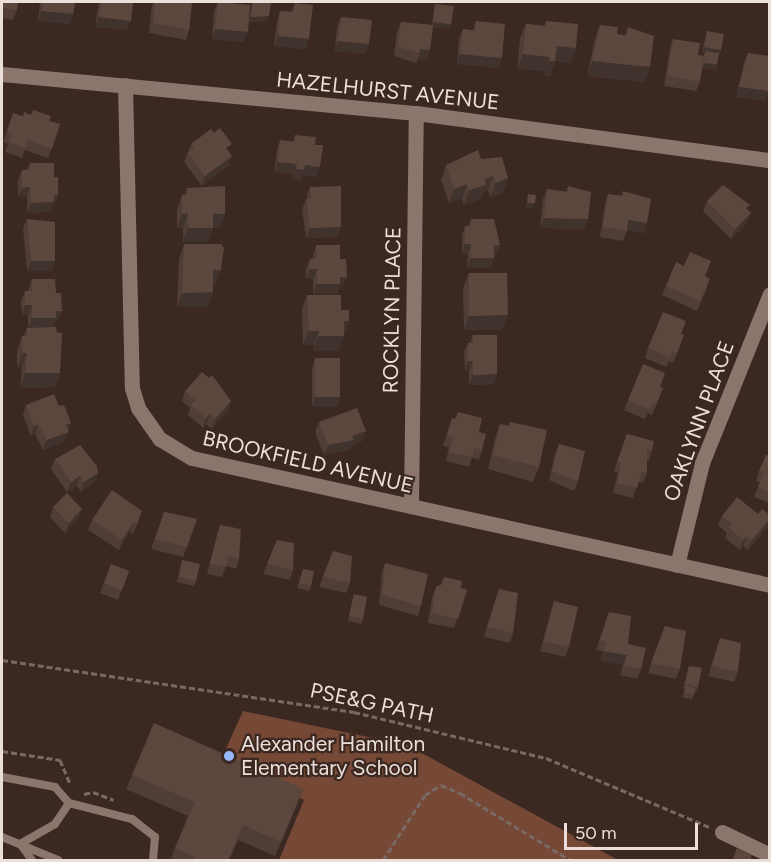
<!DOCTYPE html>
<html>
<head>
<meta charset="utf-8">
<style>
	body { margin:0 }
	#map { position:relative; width:771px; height:862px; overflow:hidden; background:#3b2821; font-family:Figtree,sans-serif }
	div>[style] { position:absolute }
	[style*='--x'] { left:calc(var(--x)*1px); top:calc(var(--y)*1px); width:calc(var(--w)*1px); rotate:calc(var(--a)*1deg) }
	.green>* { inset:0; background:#764836 }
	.path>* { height:3px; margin-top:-1.5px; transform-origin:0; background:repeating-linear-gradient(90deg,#7a6962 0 6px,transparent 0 9px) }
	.service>* { height:8px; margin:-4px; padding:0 4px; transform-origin:4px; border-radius:4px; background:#8c756c }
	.minor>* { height:15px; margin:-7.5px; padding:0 7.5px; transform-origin:7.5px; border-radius:7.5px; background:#8c756c }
	.wall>* { inset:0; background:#4f3d36 }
	.shaded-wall>* { inset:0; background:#40322c }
	.building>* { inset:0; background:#5c473f }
	.dots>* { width:16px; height:16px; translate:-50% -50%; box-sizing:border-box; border:3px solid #3b2821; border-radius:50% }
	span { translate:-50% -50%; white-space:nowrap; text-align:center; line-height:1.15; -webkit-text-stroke:4.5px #3b2821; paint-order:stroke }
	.street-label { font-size:21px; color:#ecdfd9 }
	.poi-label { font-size:21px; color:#ecdfd9 }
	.left { translate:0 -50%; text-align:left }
	.frame { position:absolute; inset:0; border:3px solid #ecdfd9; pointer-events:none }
	.scale { position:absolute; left:564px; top:823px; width:134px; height:27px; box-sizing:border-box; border:3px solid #ecdfd9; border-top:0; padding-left:8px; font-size:18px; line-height:21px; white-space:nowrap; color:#ecdfd9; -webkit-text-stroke:4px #3b2821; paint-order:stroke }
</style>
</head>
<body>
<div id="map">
	<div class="green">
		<div style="clip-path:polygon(243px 711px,407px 745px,618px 860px,279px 860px,304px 800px,220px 762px)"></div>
	</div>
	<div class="path">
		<div style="--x:2;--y:660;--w:356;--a:8.4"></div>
		<div style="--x:354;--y:712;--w:197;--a:13.5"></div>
		<div style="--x:546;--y:758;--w:177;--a:22.9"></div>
		<div style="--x:2;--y:751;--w:59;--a:8.8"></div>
		<div style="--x:60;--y:760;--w:26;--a:67"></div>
		<div style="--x:84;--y:794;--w:9;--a:-13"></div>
		<div style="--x:93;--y:792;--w:22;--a:21"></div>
		<div style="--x:383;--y:860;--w:77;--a:-57.1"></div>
		<div style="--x:425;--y:795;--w:19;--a:-32"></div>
		<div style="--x:441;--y:785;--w:21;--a:23"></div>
		<div style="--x:460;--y:793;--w:129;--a:31.3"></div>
	</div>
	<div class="service">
		<div style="--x:2;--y:777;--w:54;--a:10.7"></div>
		<div style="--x:55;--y:787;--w:21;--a:49"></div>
		<div style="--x:69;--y:803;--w:65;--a:14.3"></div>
		<div style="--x:132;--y:819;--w:29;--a:38"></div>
		<div style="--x:155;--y:837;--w:23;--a:95"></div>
		<div style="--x:2;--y:837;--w:61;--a:22.3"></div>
		<div style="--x:20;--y:844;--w:40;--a:-29.7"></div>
		<div style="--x:55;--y:824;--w:25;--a:-56"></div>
		<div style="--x:21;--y:845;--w:19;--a:54"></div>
	</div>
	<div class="minor">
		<div style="--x:2;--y:74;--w:416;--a:5.4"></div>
		<div style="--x:416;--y:113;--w:357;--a:7.6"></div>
		<div style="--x:125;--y:85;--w:303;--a:88.7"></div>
		<div style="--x:132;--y:388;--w:21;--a:73"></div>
		<div style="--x:138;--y:408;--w:38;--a:55"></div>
		<div style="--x:160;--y:439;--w:37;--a:31"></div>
		<div style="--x:192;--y:458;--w:592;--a:12.39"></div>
		<div style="--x:411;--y:506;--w:393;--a:-89.3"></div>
		<div style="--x:677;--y:565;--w:105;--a:-76.2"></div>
		<div style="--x:702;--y:463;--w:182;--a:-68.1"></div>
		<div style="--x:722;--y:832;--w:53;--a:25.6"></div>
	</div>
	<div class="wall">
		<div style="clip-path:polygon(2px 2px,17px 10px,13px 20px,2px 18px)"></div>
		<div style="clip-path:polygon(40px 2px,75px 2px,73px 14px,70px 24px,38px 21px)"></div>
		<div style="clip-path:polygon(99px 2px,133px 2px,127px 30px,95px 27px)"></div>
		<div style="clip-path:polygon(154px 2px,192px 2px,189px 30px,186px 40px,149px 33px,152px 6px)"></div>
		<div style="clip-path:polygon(218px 2px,244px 42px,212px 39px,214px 12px)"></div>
		<div style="clip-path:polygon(252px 2px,271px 2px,267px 21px,249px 22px)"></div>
		<div style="clip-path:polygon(295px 3px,306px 49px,274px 46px,277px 21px,280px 11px,291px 12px)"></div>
		<div style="clip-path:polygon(435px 4px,451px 24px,449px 29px,433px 27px,430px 50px,426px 60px,418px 59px,416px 63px,394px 56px,397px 32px,401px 22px,432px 25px,434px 9px)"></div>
		<div style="clip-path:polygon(341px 17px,369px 44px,365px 54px,335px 51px,337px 27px)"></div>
		<div style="clip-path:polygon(476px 21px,502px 58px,498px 68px,457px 64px,459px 39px,463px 29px,473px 30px)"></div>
		<div style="clip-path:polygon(546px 21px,576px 48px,571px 63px,555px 61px,550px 76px,544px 75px,545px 71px,517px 69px,520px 38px,526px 24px,544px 26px)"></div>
		<div style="clip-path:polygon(600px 25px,617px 34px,625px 35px,628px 27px,645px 82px,587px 76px,595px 39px)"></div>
		<div style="clip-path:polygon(707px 31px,720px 55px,719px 54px,716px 69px,702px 68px,700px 82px,696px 91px,664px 86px,670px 48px,673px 39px,698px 55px,703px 56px,705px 52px,702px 52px)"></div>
		<div style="clip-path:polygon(748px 53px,769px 91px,765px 101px,736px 97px,744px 63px)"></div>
		<div style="clip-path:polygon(13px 113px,22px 116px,49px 121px,60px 124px,48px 158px,25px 150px,22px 158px,5px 152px,8px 144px,3px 142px)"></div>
		<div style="clip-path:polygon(295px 135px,315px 145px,317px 177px,303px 175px,301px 180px,292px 179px,293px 174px,274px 172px,277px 150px,280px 140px,293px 142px)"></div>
		<div style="clip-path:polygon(191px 144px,229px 152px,228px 166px,202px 186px,184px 162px)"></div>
		<div style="clip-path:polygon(481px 159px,508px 178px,503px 193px,490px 197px,488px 190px,484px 192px,481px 199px,464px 205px,462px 199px,449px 203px,441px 180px,446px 165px)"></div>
		<div style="clip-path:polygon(30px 163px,55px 205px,53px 205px,50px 212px,27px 213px,27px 197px,18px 197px,18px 180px,22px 170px,27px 170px)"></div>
		<div style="clip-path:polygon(568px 186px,588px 219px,584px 229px,540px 228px,543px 199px,547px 189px,566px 192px)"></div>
		<div style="clip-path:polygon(310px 187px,338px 237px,306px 238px,302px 209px,306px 199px,307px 199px,307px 196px)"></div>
		<div style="clip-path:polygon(187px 188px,225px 214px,220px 228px,213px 228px,208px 242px,183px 242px,183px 228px,177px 228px,177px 209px,182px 195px,185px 195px)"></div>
		<div style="clip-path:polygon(623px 191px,647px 223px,644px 233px,627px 230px,623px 241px,600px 237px,605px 204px,608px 194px,621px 196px)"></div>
		<div style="clip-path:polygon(707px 201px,748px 210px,747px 223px,731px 239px,703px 211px)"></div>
		<div style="clip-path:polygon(27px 219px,52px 271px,27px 271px,23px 228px)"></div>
		<div style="clip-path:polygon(471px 219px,500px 245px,496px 255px,494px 254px,494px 258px,491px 268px,467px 268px,468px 254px,462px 254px,462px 235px,465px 226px,468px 226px)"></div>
		<div style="clip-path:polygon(184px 244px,221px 270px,215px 284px,213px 284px,213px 292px,208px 307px,177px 307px,179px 259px)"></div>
		<div style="clip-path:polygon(316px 245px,340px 259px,343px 287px,339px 287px,337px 294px,313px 294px,313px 279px,306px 279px,306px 269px,310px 259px,313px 259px,313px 255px)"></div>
		<div style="clip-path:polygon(469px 273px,502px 330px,464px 330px,463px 288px)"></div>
		<div style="clip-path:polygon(705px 276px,707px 288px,697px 311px,662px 295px,666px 286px)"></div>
		<div style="clip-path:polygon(32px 279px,56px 293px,58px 321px,55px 321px,53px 327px,60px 373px,55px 387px,20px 388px,22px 367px,17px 367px,17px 351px,22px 336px,24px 336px,27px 328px,28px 328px,28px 315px,22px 315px,21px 301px,25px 291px,28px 291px)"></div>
		<div style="clip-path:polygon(307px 295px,341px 310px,344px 336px,338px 351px,313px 351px,314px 345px,303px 345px,302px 309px)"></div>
		<div style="clip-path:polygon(473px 335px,494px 384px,469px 385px,469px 371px,465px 371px,464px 352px,468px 343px,470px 343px)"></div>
		<div style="clip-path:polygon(681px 335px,684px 335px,673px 363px,669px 361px,666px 367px,645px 358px,648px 348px)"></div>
		<div style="clip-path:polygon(315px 358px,337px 407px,312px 407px,312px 368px)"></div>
		<div style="clip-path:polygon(660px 387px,663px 388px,652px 415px,648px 413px,645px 419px,624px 410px,628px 400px)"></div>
		<div style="clip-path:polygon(185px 391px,231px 401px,228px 411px,212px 429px,206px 424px,203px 428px,188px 415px,190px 408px,182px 401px)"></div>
		<div style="clip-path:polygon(26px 405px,59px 406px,71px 423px,65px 441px,43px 450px,35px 434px,31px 436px,23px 415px)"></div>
		<div style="clip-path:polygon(458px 412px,479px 432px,482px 450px,479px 460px,472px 458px,469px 467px,446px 461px,449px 447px,443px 446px,452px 418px,455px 419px)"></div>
		<div style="clip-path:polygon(319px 422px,366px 431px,362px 441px,352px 445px,350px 450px,324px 455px,315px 432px)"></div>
		<div style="clip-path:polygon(500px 424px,539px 467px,533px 482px,488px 469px,495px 439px)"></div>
		<div style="clip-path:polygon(627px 434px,652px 450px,649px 460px,647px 460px,647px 473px,643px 483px,638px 482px,633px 498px,613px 493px,618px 473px,614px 471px)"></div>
		<div style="clip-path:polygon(559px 444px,578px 481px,574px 491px,549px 480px,555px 454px)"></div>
		<div style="clip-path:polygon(770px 456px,770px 503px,754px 497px,760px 483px,756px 481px,759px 471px)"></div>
		<div style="clip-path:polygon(55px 459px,98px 473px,94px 483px,81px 492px,77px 486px,67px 492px,51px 469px)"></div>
		<div style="clip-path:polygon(53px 507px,79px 518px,65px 533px,50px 517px)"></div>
		<div style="clip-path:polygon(142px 511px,133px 534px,130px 532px,119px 550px,88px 530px,92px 520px)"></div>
		<div style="clip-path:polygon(164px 512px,197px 519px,183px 557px,151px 549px)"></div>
		<div style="clip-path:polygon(758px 514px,770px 515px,770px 522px,768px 527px,748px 550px,743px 546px,740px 550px,725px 538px,727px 533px,718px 525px,722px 516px)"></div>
		<div style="clip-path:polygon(220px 525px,239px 559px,236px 569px,226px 566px,222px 577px,207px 574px,217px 535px)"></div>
		<div style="clip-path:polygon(277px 540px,293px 570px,290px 580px,263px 574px)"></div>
		<div style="clip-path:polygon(333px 551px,350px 583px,346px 593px,319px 587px)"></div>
		<div style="clip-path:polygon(182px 560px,196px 581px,194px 586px,177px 582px)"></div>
		<div style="clip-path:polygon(385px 563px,421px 606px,418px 616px,379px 605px,382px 573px)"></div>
		<div style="clip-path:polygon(111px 564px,129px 571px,118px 600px,100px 593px)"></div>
		<div style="clip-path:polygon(303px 569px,311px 586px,309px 591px,297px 588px)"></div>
		<div style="clip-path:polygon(444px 577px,461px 588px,467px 590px,454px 628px,428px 623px,432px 597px,436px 587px,441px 585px)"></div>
		<div style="clip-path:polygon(499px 589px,513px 633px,510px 643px,484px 637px)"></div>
		<div style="clip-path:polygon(354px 594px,363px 619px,361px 624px,348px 621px)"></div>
		<div style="clip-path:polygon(554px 601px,569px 647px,565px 657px,540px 651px,551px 611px)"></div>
		<div style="clip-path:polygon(609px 612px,628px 644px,641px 669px,637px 679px,620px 675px,623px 665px,601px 661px,603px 651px,596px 650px)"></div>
		<div style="clip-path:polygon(665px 626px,680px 669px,676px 679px,648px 673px)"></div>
		<div style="clip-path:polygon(720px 638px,738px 672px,734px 682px,708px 676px)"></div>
		<div style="clip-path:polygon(689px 666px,698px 687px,696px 692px,695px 691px,692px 700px,682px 697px,685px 689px,683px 689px)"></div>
		<div style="clip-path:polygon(132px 775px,298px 803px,275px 856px,238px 840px,229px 861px,170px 861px,188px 816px,126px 789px)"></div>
	</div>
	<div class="shaded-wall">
		<div style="clip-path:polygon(42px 11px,73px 14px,70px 24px,38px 21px)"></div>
		<div style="clip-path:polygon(269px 16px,267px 21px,249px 22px,251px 17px)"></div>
		<div style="clip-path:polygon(99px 17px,131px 21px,127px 30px,95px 27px)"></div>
		<div style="clip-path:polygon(433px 22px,451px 24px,449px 29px,432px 27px)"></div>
		<div style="clip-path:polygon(215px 29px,248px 32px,244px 42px,212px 39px)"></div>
		<div style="clip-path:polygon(278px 36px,309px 39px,306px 49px,274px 46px)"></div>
		<div style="clip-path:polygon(338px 41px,369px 44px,365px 54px,335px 51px)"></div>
		<div style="clip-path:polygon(557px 46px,576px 48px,571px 63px,555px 61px,550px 76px,544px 75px,549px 61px)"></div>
		<div style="clip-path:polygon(704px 47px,721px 50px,720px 55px,702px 52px)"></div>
		<div style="clip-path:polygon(420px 49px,430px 50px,426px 60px,418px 59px)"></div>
		<div style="clip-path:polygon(460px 54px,502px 58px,498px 68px,457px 64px)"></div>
		<div style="clip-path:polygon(523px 54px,550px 57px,545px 71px,517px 69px)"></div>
		<div style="clip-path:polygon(592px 61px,650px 67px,645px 82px,587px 76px)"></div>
		<div style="clip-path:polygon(704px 63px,717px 64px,716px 69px,702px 68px)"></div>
		<div style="clip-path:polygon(739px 87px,769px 91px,765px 101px,736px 97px)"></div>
		<div style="clip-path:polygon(232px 156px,228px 166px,202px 186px,205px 176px)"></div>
		<div style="clip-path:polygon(278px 162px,297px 164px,293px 174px,274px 172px)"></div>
		<div style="clip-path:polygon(305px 165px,320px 167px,317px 177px,303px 175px,301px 180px,292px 179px,296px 169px)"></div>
		<div style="clip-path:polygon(493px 176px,488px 190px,484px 192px,481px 199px,464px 205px,469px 190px,485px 179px)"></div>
		<div style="clip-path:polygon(508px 178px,503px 193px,490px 197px,496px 183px)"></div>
		<div style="clip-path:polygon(467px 184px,462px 199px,449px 203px,454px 189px)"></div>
		<div style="clip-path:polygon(30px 187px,27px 197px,18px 197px,22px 188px)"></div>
		<div style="clip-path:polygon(54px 195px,58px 195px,55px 205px,53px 205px,50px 212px,27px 213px,31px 203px)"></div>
		<div style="clip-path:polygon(527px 203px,535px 203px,533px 208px,525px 208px)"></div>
		<div style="clip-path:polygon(188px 213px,183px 228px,177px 228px,182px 214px)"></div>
		<div style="clip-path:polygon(751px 213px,747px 223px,731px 239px,735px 229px)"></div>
		<div style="clip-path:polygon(213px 214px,225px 214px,220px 228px,213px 228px,208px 242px,183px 242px,188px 228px)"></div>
		<div style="clip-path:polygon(544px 218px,588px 219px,584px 229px,540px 228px)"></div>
		<div style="clip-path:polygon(628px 220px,647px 223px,644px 233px,625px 230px)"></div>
		<div style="clip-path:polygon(341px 227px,338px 237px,306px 238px,310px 228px)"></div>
		<div style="clip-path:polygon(465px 244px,471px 244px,468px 254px,462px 254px)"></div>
		<div style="clip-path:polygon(494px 245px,500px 245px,496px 255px,491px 254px)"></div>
		<div style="clip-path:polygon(471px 258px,494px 258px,491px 268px,467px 268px)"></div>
		<div style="clip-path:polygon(31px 261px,55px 261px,52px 271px,27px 271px)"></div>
		<div style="clip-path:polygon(310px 269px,317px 269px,313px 279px,306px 279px)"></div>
		<div style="clip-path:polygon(213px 270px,221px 270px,215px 284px,207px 284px)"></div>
		<div style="clip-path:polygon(340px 277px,347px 277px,343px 287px,339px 287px,337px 294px,313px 294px,317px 284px)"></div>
		<div style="clip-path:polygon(213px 292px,208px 307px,177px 307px,182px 293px)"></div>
		<div style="clip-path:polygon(25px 305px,32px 305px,28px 315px,22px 315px)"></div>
		<div style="clip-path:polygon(56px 311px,62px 311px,58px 321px,55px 321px,53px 328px,28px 328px,32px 318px)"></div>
		<div style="clip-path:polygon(508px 315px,502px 330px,464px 330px,469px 316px)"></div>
		<div style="clip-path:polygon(344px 321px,349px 321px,344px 336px,338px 336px)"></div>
		<div style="clip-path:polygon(309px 331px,319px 331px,314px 345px,303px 345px)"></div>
		<div style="clip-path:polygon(319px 336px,344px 336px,338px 351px,313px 351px)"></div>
		<div style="clip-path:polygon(22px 353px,27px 353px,22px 367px,17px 367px)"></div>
		<div style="clip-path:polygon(468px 361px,473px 361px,469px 371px,465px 371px)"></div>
		<div style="clip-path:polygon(25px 373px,60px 373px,55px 387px,20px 388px)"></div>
		<div style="clip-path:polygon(497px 374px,494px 384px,469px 385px,473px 375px)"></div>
		<div style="clip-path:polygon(315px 397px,340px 397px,337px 407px,312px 407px)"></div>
		<div style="clip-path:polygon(231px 401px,228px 411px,212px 429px,215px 419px)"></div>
		<div style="clip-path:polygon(210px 414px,206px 424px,203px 428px,206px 418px)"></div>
		<div style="clip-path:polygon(71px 423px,65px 441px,43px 450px,47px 440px,66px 425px)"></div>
		<div style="clip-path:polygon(38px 424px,35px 434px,31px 436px,34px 426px)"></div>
		<div style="clip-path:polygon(366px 431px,362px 441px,352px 445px,350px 450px,324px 455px,328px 445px)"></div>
		<div style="clip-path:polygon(98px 473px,94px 483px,81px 492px,84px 482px)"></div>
		<div style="clip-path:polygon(80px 476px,77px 486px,67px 492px,71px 482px)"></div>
		<div style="clip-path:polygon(82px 509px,79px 518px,65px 533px,69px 523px)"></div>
		<div style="clip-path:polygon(770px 519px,768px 527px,748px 550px,752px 540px)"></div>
		<div style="clip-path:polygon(134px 522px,130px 532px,119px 550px,122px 540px)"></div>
		<div style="clip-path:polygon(747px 536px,743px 546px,740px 550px,743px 540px)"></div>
		<div style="clip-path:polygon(604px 651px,627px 655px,623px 665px,601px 661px)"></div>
		<div style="clip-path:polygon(303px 789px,298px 803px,275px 856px,281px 842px)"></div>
		<div style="clip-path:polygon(243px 825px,229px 861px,228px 861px)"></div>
	</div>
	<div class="building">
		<div style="clip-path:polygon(2px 2px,18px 2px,17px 10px,2px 8px)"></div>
		<div style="clip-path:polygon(43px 2px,75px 2px,73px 14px,42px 11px)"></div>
		<div style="clip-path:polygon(101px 2px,133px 2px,131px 21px,99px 17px)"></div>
		<div style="clip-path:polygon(155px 2px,192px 2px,189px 30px,153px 23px)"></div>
		<div style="clip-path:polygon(218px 2px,250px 5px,248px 32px,215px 29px)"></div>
		<div style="clip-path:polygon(253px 2px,271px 2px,269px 16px,251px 17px)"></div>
		<div style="clip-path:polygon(295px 3px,313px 5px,309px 39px,278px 36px,280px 11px,294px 12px)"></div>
		<div style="clip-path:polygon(435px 4px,454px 6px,451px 24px,433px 22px)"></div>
		<div style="clip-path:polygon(341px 17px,372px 20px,369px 44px,338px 41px)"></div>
		<div style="clip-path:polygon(476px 21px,505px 24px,502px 58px,460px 54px,463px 29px,475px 31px)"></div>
		<div style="clip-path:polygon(546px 21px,578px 24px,576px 48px,557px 46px,555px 61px,549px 61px,550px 57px,523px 54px,526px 24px,546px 26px)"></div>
		<div style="clip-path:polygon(401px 22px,433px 25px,430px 50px,420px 49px,420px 53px,398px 47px)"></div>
		<div style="clip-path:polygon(600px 25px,618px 27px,617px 34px,627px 36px,628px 27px,654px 36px,650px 67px,592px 61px)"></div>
		<div style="clip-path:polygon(707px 31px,724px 34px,721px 50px,704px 47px)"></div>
		<div style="clip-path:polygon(673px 39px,700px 43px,698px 55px,704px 56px,700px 82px,667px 76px)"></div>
		<div style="clip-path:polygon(705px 51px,719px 53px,717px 64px,704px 63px)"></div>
		<div style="clip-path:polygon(748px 53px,770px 56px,769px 91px,739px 87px)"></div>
		<div style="clip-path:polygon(33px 110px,51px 116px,49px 121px,60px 124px,52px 149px,28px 140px,26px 148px,9px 142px,12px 134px,7px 132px,13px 113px,23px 117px,24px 112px,31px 115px)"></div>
		<div style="clip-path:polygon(220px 128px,232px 144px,226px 148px,232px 156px,205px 176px,188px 153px,194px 148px,191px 144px,211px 129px,214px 133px)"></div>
		<div style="clip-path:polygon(295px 135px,316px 137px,315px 145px,323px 145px,320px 167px,305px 165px,304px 170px,296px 169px,297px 164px,278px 162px,280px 140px,295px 142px)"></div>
		<div style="clip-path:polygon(478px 150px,481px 159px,502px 157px,508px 178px,496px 183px,493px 176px,485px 179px,486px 185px,469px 190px,467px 184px,454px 189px,446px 165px)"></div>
		<div style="clip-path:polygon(30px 163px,54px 163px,54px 177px,58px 177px,58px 195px,54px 195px,54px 202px,31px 203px,30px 187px,22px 188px,22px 170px,30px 170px)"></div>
		<div style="clip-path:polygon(723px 185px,750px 205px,746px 208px,751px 213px,735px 229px,707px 201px)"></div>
		<div style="clip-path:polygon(225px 186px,225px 214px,213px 214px,213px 228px,188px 228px,188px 213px,182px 214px,182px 195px,187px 195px,187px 188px)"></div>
		<div style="clip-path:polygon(341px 186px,341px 227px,310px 228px,306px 199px,311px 199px,310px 187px)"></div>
		<div style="clip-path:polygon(568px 186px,591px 192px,588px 219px,544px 218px,547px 189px,568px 192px)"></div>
		<div style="clip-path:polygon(623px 191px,651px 199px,647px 223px,628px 220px,627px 231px,603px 227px,608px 194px,623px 196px)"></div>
		<div style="clip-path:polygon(528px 194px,536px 195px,535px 203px,527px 203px)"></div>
		<div style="clip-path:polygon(27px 219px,55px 222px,55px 261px,31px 261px)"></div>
		<div style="clip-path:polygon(471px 219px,494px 219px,500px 245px,494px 245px,494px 258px,471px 258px,471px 244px,465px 244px,465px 226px,471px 226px)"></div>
		<div style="clip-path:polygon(184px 244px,221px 244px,224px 248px,221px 270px,213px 270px,213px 292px,182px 293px)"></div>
		<div style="clip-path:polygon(316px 245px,340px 245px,340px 259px,346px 259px,347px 277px,340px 277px,340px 284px,317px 284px,317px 269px,310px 269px,310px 259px,317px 259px)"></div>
		<div style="clip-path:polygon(690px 252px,711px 261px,705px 276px,710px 279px,700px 301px,666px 286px,676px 262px,684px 266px)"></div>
		<div style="clip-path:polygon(469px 273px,507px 273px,508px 315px,469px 316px)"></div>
		<div style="clip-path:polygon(32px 279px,55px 279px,56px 293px,61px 293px,62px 311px,56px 311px,56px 318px,32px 318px,32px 305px,25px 305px,25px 291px,32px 291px)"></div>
		<div style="clip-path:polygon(307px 295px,341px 295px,341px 310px,349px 310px,349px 321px,344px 321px,344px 336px,319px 336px,319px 331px,309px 331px)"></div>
		<div style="clip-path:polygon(663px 312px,686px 321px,681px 334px,684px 335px,677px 353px,672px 351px,670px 357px,648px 348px)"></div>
		<div style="clip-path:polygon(56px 327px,57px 333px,62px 333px,60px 373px,25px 373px,27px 353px,22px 353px,22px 336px,27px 336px,27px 328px)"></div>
		<div style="clip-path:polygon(473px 335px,497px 335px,497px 374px,473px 375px,473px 361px,468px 361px,468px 343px,473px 343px)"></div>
		<div style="clip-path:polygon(315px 358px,340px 358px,340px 397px,315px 397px)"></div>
		<div style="clip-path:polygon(643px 364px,665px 373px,660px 387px,663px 388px,656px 405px,652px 403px,649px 409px,628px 400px)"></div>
		<div style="clip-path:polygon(202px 372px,209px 378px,212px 375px,231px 401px,215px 419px,210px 414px,206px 418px,191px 405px,196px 400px,185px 391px)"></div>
		<div style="clip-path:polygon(54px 394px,59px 406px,64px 405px,71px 423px,66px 425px,69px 432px,47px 440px,38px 424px,34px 426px,26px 405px)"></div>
		<div style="clip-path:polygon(357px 408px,366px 431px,352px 436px,354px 440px,328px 445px,319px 422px)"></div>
		<div style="clip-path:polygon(458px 412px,482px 418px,479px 432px,486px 434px,482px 450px,474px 448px,472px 457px,449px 452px,453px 437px,447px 436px,452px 418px,456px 419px)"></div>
		<div style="clip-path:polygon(510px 422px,547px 430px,539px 467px,493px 455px,500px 424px,509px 426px)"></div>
		<div style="clip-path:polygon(627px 434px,654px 441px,652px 450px,647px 449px,647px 473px,641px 472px,637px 488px,617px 483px,621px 463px,617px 462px)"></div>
		<div style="clip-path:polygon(559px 444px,585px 451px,578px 481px,552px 471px)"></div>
		<div style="clip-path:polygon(80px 445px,97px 466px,98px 473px,84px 482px,80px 476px,71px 482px,55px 459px)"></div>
		<div style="clip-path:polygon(766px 455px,770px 456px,770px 492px,758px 487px,764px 473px,759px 471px)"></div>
		<div style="clip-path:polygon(112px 490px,142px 511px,137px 524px,134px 522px,122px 540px,92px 520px)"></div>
		<div style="clip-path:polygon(67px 493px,82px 509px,69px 523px,53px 507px)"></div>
		<div style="clip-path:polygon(737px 497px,758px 514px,762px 509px,770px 515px,770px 519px,752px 540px,747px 536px,743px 540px,729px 528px,732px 524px,722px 516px)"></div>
		<div style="clip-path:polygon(164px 512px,197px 519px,187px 547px,155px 539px)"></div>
		<div style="clip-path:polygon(220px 525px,241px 529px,239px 559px,228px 556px,226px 567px,210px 564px)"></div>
		<div style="clip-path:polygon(277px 540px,294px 543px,293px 570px,267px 564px)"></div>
		<div style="clip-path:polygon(333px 551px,352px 556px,350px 583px,323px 577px)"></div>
		<div style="clip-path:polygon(182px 560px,200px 564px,196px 581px,179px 577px)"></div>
		<div style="clip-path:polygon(385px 563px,428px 574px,421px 606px,382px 595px)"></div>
		<div style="clip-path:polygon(111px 564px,129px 571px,122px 590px,104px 583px)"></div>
		<div style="clip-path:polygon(303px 569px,314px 571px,311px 586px,299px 583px)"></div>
		<div style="clip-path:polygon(444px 577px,462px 581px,461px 588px,467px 590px,458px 619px,432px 613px,436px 587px,442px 584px)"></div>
		<div style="clip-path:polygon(499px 589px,518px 593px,513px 633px,487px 627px)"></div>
		<div style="clip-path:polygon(354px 594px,367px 597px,363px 619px,349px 616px)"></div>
		<div style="clip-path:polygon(554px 601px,578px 607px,569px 647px,544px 641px)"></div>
		<div style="clip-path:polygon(609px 612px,631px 616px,628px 644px,646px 648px,641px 669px,624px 666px,627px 655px,604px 651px,606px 642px,600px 640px)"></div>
		<div style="clip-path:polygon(665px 626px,686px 631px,680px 669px,651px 663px)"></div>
		<div style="clip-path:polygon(720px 638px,741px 643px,738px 672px,712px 666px)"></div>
		<div style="clip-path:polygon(689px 666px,702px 668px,698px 687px,685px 684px)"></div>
		<div style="clip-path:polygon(686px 686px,695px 688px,694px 695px,684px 692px)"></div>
		<div style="clip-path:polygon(154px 723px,303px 789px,281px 842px,243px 825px,228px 861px,193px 861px,195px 857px,175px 848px,195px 802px,132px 775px)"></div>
		<div style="clip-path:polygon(737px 848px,752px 855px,750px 861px,732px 861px)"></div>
	</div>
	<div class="dots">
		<div style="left:229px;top:756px;background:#96b6fd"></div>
	</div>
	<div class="street-label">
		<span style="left:388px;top:91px;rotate:6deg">HAZELHURST AVENUE</span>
		<span style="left:392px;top:310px;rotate:-89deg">ROCKLYN PLACE</span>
		<span style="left:699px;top:421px;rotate:-70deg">OAKLYNN PLACE</span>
		<span style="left:308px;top:462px;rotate:13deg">BROOKFIELD AVENUE</span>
		<span style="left:372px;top:703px;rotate:12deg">PSE&amp;G PATH</span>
	</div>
	<div class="poi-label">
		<span class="left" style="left:241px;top:756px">Alexander Hamilton<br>Elementary School</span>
	</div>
	<div class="frame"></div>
	<div class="scale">50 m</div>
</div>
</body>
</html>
